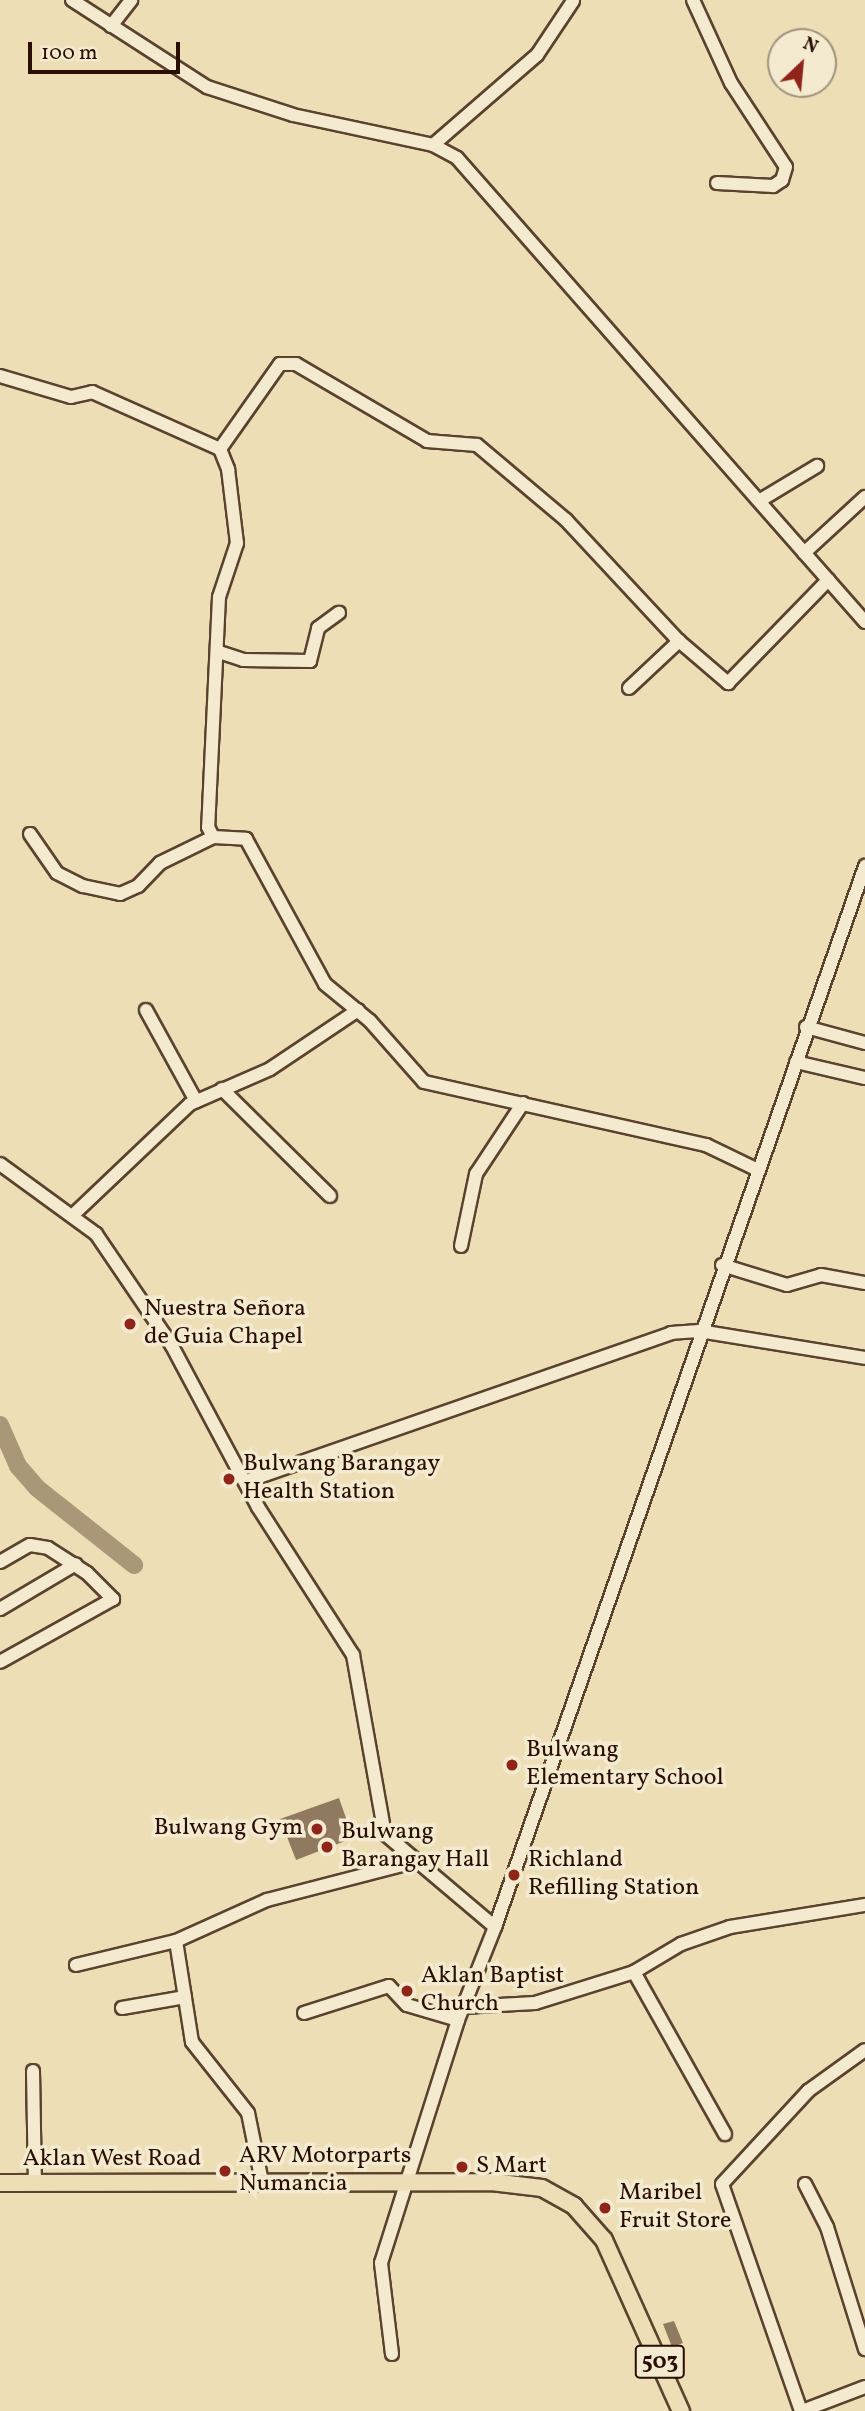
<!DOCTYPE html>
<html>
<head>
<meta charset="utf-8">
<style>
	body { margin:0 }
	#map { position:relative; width:865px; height:2411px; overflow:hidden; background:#eddeb5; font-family:Vollkorn,serif }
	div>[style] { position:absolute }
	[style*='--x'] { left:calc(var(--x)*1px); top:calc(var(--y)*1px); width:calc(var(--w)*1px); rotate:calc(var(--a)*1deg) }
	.river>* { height:18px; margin:-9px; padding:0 9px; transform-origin:9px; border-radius:9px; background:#aa9778 }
	.building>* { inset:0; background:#8f7a5f }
	.roads { filter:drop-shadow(2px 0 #5a422e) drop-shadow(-2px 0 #5a422e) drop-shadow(0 2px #5a422e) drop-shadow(0 -2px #5a422e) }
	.minor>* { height:12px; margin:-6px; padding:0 6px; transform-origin:6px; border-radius:6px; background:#f3eacf }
	.major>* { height:16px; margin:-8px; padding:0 8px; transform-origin:8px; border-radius:8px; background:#eddeb5 }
	.dots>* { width:19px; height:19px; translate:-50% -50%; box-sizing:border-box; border:4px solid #f3eacf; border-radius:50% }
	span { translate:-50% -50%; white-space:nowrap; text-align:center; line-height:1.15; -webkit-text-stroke:7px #f3eacf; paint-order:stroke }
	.shield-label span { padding:2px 5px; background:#f3eacf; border:2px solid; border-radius:5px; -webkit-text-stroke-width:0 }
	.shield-label { font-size:23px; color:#290e01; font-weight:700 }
	.poi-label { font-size:24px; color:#290e01 }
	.left { translate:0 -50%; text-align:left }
	.right { translate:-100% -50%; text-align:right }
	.street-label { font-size:24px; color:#290e01 }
	.north { position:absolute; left:767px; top:28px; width:70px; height:70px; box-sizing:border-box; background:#f3eacf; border:2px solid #a2927d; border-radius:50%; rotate:26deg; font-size:19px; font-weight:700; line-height:28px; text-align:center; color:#290e01 }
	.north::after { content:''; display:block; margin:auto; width:24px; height:32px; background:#8f2418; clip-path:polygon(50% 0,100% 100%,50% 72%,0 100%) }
	.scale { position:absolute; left:28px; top:42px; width:152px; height:32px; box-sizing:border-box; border:4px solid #290e01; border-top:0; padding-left:9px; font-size:21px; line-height:24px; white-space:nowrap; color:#290e01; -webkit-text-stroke:5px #f3eacf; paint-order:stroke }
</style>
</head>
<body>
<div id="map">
	<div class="river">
		<div style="--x:0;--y:1425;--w:45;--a:66.3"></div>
		<div style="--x:18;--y:1466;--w:29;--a:49"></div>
		<div style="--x:37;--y:1488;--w:124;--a:38.4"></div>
	</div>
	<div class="building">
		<div style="clip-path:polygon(339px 1798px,353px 1838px,296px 1860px,280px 1819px)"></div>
		<div style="clip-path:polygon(674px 2321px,683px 2343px,672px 2347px,663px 2324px)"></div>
	</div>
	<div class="roads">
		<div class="minor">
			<div style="--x:72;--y:0;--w:161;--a:32.8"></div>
			<div style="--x:207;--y:87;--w:90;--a:18"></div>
			<div style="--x:293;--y:115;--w:143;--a:12.1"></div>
			<div style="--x:433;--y:145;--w:27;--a:28"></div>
			<div style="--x:457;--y:158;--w:618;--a:48.67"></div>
			<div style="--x:693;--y:0;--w:91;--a:65.4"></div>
			<div style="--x:731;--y:83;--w:100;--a:56.8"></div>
			<div style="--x:786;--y:167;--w:14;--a:107"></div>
			<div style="--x:782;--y:180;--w:11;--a:146"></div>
			<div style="--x:773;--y:186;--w:56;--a:-176.9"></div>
			<div style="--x:111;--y:26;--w:33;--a:-52"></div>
			<div style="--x:433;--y:145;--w:138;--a:-40.9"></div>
			<div style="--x:537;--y:55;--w:65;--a:-56.3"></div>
			<div style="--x:0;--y:376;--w:74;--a:16.5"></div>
			<div style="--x:71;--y:397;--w:22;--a:-13"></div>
			<div style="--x:92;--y:392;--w:140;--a:24"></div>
			<div style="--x:220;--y:449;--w:22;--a:68"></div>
			<div style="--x:228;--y:469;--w:75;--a:83.1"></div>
			<div style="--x:237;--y:543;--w:57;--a:108.4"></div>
			<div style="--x:219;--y:597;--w:230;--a:92.7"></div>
			<div style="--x:208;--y:827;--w:11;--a:63"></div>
			<div style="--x:213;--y:837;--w:33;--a:3"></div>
			<div style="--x:246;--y:839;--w:165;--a:61.4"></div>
			<div style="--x:325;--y:984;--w:58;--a:39.4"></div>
			<div style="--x:370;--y:1021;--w:81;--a:48.5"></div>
			<div style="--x:424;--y:1082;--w:289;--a:12.6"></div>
			<div style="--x:706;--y:1145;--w:58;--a:25.7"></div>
			<div style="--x:220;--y:449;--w:104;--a:-54.8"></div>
			<div style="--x:280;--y:364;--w:16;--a:0"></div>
			<div style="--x:296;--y:364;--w:152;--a:30.4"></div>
			<div style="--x:427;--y:441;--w:50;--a:4.6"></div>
			<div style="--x:477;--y:445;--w:116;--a:40.1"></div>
			<div style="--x:566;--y:520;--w:166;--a:47"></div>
			<div style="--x:679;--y:641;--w:65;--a:40.6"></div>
			<div style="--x:728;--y:683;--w:144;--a:-45.8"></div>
			<div style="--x:759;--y:501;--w:68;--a:-31.1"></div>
			<div style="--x:804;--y:553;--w:83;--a:-42.6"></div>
			<div style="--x:219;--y:652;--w:25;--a:18"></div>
			<div style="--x:243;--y:660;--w:67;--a:0.9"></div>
			<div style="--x:310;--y:661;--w:34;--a:-76"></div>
			<div style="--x:318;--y:628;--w:26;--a:-36"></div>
			<div style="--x:629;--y:688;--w:69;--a:-43.2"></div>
			<div style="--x:30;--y:834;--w:47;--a:55.3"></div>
			<div style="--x:57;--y:873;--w:29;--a:27"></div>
			<div style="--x:83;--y:886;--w:38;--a:12"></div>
			<div style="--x:120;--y:894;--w:20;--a:-24"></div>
			<div style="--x:138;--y:886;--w:32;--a:-46"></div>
			<div style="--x:160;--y:863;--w:59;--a:-26.1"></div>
			<div style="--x:146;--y:1010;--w:104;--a:61.2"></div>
			<div style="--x:806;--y:1027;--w:61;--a:15.2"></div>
			<div style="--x:796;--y:1062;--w:71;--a:13.1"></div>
			<div style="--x:222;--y:1089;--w:152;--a:44.7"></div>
			<div style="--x:0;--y:1164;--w:119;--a:36.1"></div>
			<div style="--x:96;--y:1234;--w:135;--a:55.8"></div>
			<div style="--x:172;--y:1346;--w:183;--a:61.9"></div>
			<div style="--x:258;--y:1507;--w:176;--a:57.3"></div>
			<div style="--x:353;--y:1655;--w:182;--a:79.9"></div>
			<div style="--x:385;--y:1834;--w:144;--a:40.2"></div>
			<div style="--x:73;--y:1215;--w:161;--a:-43.5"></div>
			<div style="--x:190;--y:1104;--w:87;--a:-23.6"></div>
			<div style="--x:270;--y:1069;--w:106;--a:-33.8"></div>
			<div style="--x:461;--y:1246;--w:74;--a:-78.2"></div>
			<div style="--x:476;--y:1174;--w:85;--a:-56.5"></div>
			<div style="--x:722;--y:1265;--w:68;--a:17.1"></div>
			<div style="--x:787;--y:1285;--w:35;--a:-16"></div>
			<div style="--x:821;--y:1275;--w:45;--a:10.3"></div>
			<div style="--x:247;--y:1481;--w:449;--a:-19.2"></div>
			<div style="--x:671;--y:1333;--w:28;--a:-4"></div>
			<div style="--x:699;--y:1331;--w:168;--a:9.2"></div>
			<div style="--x:0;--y:1562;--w:34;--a:-30"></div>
			<div style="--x:30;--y:1545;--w:18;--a:9"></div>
			<div style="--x:48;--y:1548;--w:46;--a:32.7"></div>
			<div style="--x:87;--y:1573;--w:37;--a:45"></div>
			<div style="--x:113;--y:1599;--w:129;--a:150.9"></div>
			<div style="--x:0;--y:1609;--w:88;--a:-30.6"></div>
			<div style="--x:176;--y:1941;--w:102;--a:81"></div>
			<div style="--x:192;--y:2042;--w:90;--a:51.7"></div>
			<div style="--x:248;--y:2113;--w:70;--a:78.5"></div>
			<div style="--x:76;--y:1965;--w:103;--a:-13.5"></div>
			<div style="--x:176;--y:1941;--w:100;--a:-24.3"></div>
			<div style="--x:267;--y:1900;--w:152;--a:-14.5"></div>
			<div style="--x:634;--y:1972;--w:55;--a:-30.8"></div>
			<div style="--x:681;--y:1944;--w:52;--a:-19.1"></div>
			<div style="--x:730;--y:1927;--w:137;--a:-9.3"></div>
			<div style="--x:463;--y:2007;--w:72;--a:-3.2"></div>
			<div style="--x:535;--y:2003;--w:104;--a:-17.4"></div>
			<div style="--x:634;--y:1972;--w:186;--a:60.7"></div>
			<div style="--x:122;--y:2008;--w:64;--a:-9.9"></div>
			<div style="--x:304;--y:2013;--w:89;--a:-17.6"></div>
			<div style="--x:389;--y:1986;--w:26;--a:47"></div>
			<div style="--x:407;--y:2005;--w:53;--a:16.4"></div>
			<div style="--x:33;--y:2071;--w:112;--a:89"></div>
			<div style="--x:805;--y:2184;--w:48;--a:62.9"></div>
			<div style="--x:827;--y:2227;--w:128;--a:72.7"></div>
			<div style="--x:392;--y:2354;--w:92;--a:-96.9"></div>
			<div style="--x:381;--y:2263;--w:255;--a:-72.4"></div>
			<div style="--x:458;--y:2020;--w:100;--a:-68.3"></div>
			<div style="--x:495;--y:1927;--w:1124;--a:-70.77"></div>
			<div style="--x:801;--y:2411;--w:240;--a:-109.2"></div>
			<div style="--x:722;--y:2184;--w:127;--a:-47.2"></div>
			<div style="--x:808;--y:2091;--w:70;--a:-35.7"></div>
			<div style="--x:802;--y:2411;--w:67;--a:-20.9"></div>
		</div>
		<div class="major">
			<div style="--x:0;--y:2183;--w:491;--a:-0.1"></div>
			<div style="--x:491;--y:2182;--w:51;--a:6.7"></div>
			<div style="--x:542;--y:2188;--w:37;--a:29"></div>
			<div style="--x:574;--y:2206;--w:45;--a:48.6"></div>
			<div style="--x:604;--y:2240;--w:188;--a:65.8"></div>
		</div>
	</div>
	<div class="dots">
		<div style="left:130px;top:1324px;background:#8f2418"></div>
		<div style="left:229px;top:1479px;background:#8f2418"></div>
		<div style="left:512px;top:1765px;background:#8f2418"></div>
		<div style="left:317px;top:1829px;background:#8f2418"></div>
		<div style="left:327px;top:1847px;background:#8f2418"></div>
		<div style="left:514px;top:1875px;background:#8f2418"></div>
		<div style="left:407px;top:1991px;background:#8f2418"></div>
		<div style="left:462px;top:2167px;background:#8f2418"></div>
		<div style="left:225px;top:2171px;background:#8f2418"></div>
		<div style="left:605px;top:2208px;background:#8f2418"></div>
	</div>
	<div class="shield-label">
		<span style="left:660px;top:2362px">503</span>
	</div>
	<div class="poi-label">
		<span class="left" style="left:144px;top:1324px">Nuestra Señora<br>de Guia Chapel</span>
		<span class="left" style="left:243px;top:1479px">Bulwang Barangay<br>Health Station</span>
		<span class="left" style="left:526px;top:1765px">Bulwang<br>Elementary School</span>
		<span class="right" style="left:303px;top:1829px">Bulwang Gym</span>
		<span class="left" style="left:341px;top:1847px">Bulwang<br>Barangay Hall</span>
		<span class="left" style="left:528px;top:1875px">Richland<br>Refilling Station</span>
		<span class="left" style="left:421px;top:1991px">Aklan Baptist<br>Church</span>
		<span class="left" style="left:239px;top:2171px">ARV Motorparts<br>Numancia</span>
		<span class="left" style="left:476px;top:2167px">S Mart</span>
		<span class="left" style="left:619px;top:2208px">Maribel<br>Fruit Store</span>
	</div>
	<div class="street-label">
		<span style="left:112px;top:2160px">Aklan West Road</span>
	</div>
	<div class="north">N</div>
	<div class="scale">100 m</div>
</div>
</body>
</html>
